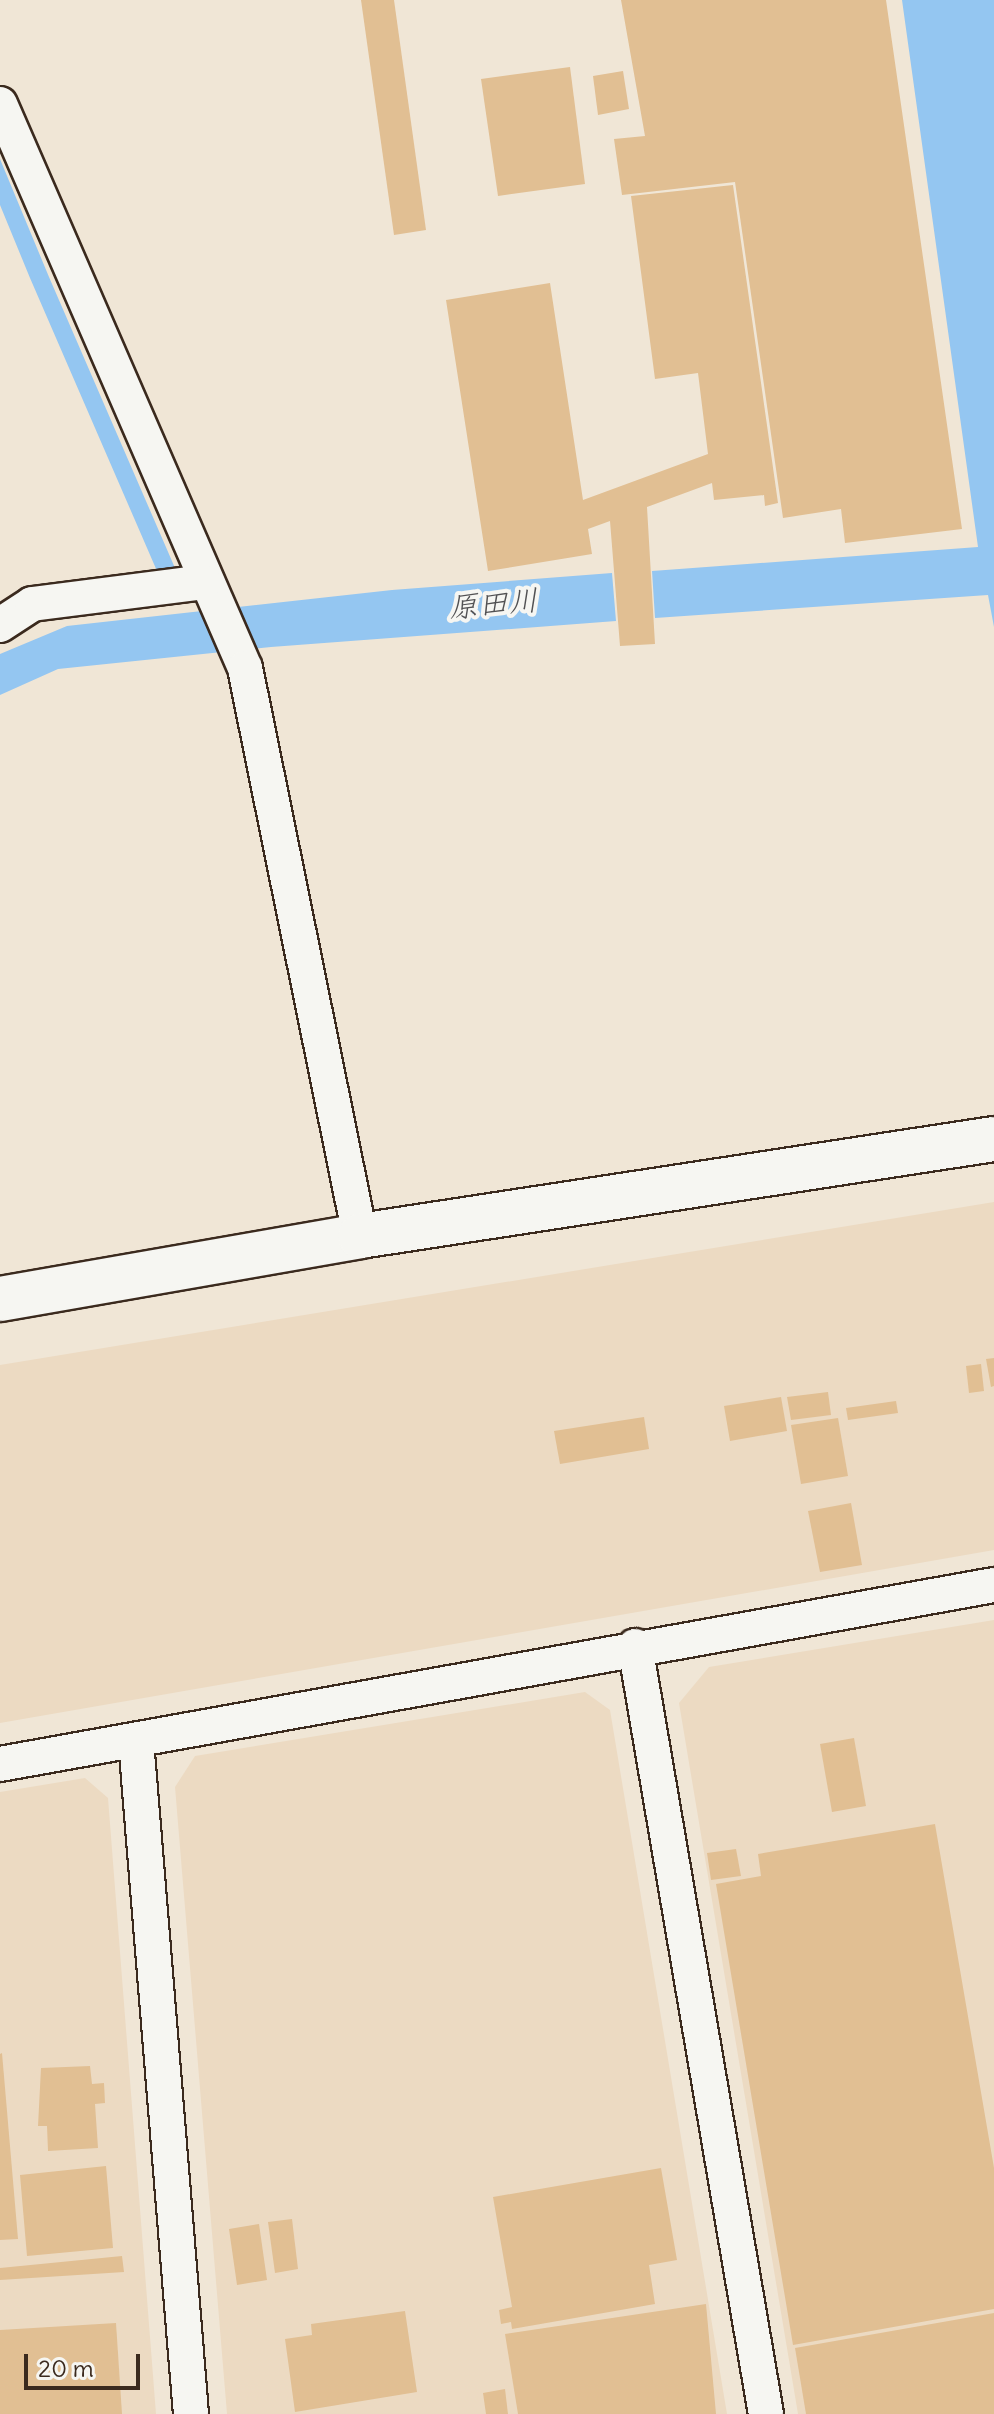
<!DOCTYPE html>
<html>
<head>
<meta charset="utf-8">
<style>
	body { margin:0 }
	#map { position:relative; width:994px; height:2414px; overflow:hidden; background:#f0e6d6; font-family:Delius,"Klee One",sans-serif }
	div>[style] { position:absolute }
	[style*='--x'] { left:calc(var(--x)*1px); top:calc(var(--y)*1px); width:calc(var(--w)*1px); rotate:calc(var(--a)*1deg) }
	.built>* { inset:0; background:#ecdac2 }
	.water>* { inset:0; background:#94c6f1 }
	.building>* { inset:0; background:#e1bf93 }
	.roads { filter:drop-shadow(2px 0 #3b2a1e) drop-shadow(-2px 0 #3b2a1e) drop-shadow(0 2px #3b2a1e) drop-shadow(0 -2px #3b2a1e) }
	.street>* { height:34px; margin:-17px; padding:0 17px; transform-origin:17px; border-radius:17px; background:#f6f6f2 }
	.secondary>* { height:44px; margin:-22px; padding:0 22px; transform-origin:22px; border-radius:22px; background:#f6f6f2 }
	span { translate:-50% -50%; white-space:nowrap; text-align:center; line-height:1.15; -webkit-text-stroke:8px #f6f6f2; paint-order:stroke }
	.water-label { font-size:30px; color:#515153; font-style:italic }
	.scale { position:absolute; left:24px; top:2354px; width:116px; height:36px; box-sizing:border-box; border:4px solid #3b2a1e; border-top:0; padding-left:10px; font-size:24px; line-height:28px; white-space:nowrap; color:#3b2a1e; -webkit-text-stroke:6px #f6f6f2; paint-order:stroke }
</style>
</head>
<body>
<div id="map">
	<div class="built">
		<div style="clip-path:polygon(994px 1202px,994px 1550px,0 1723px,0 1365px)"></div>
		<div style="clip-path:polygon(994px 1620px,994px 2414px,798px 2414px,679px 1703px,709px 1667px)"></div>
		<div style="clip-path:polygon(585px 1692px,610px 1710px,727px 2414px,227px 2414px,175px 1787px,195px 1756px)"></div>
		<div style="clip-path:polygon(85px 1778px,108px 1798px,156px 2414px,0 2414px,0 1792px)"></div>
	</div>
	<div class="water">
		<div style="clip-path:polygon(902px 0,994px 0,994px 627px,988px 595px,655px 618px,652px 571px,978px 547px)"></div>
		<div style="clip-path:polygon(0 159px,49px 277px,175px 568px,157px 571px,30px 278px,0 205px)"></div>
		<div style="clip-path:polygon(612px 573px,616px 621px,271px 647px,58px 669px,0 695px,0 654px,67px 626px,392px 590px)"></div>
	</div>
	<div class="building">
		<div style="clip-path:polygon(361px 0,394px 0,426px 230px,394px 235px)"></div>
		<div style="clip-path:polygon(621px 0,886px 0,962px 529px,845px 543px,841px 509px,783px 518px,735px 182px,622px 195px,614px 139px,645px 136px)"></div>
		<div style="clip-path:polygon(570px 67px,585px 184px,498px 196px,481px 79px)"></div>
		<div style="clip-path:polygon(623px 71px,629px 109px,598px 115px,593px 76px)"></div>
		<div style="clip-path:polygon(733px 185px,778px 503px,765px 506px,764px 495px,714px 500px,712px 483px,647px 507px,655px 644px,620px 646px,610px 521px,588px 529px,592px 554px,488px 571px,446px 300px,550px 283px,583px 500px,708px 454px,698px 373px,655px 379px,631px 196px)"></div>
		<div style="clip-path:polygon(994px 1358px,994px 1386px,991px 1387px,986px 1359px)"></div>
		<div style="clip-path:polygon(981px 1364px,984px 1391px,969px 1393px,966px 1366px)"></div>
		<div style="clip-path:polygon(828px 1392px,831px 1415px,791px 1420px,787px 1397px)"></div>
		<div style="clip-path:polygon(781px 1397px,787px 1431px,730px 1441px,724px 1406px)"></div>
		<div style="clip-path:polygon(896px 1401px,898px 1413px,848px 1420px,846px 1408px)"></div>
		<div style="clip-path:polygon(644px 1417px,649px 1449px,560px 1464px,554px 1431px)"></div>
		<div style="clip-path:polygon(838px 1418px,848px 1476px,801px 1484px,791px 1425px)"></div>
		<div style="clip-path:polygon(851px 1503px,862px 1565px,820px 1572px,808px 1511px)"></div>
		<div style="clip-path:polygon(854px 1738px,866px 1806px,832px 1812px,820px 1744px)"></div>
		<div style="clip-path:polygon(935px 1824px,994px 2168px,994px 2309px,793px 2345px,716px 1884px,761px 1876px,758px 1854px)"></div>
		<div style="clip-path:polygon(736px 1849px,741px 1876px,711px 1880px,707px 1853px)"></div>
		<div style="clip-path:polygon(2px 2053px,18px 2239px,0 2240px,0 2054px)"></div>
		<div style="clip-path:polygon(90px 2066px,92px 2084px,104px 2083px,105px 2103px,95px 2104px,98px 2148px,48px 2151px,47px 2126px,38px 2126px,41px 2068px)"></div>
		<div style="clip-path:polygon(106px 2166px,113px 2248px,27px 2256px,20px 2175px)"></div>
		<div style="clip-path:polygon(661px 2168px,677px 2260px,649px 2265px,655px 2304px,512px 2329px,511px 2322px,501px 2324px,499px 2310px,512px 2307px,493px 2197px)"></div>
		<div style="clip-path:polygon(292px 2219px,298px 2269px,275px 2273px,268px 2222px)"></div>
		<div style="clip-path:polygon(259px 2224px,267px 2280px,237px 2285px,229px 2229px)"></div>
		<div style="clip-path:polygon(122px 2256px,124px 2272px,0 2280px,0 2268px)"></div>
		<div style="clip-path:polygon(706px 2304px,716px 2414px,518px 2414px,505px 2334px)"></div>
		<div style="clip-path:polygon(405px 2311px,417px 2392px,295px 2412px,285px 2339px,312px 2335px,311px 2324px)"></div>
		<div style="clip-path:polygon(994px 2313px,994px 2414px,806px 2414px,795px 2348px)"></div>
		<div style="clip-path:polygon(116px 2323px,122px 2414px,0 2414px,0 2330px)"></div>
		<div style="clip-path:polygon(505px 2389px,508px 2414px,486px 2414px,483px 2393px)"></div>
	</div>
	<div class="roads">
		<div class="street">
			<div style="--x:0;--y:104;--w:615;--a:66.52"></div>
			<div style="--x:245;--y:668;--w:580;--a:78.55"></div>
			<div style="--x:0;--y:625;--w:38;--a:-33"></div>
			<div style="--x:32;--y:604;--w:173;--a:-7.3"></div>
			<div style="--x:635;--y:1646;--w:779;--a:80.32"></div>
			<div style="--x:136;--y:1741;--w:675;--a:85.33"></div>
			<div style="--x:0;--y:1764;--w:1010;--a:-10.21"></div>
		</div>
		<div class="secondary">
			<div style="--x:0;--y:1299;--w:365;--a:-9.9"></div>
			<div style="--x:360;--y:1236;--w:641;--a:-8.7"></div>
		</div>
	</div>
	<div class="water-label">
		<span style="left:493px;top:603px;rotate:-5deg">原田川</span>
	</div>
	<div class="scale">20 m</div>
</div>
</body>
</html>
